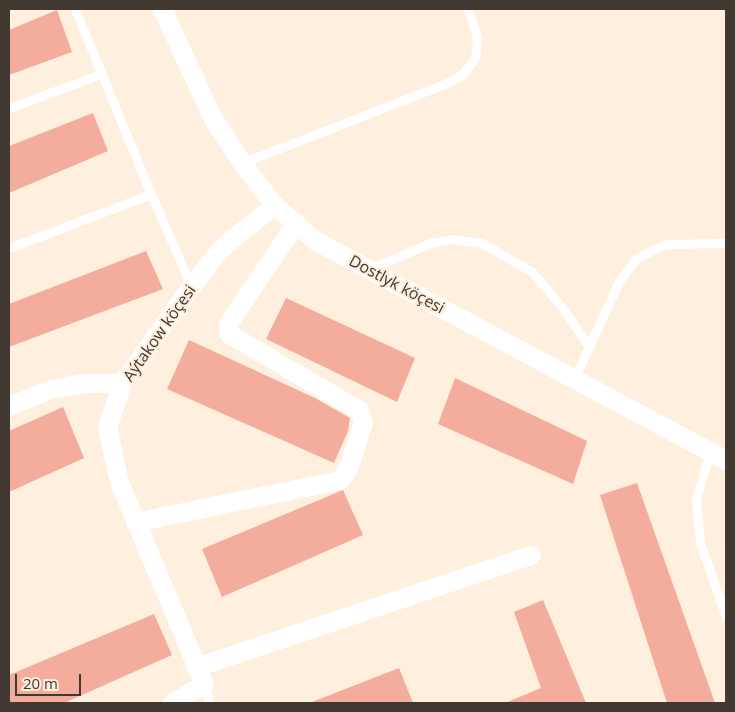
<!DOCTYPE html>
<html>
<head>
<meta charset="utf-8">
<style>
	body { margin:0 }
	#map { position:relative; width:735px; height:712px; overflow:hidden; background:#feefdf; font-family:"Open Sans",sans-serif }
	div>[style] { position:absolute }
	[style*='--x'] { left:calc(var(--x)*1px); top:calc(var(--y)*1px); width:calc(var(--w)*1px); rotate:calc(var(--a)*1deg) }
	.building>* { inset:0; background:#f4ac9c }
	.service>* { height:9px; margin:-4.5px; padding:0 4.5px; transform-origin:4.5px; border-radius:4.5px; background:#fff }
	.minor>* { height:19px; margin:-9.5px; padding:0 9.5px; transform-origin:9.5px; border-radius:9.5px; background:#fff }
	span { translate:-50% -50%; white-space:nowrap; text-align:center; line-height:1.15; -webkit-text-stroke:4.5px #feefdf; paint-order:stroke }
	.street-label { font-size:16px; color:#403831 }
	.frame { position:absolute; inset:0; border:10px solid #403831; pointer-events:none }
	.scale { position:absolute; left:15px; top:674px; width:66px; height:22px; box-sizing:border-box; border:2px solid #403831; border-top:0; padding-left:6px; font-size:15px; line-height:18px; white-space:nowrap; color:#403831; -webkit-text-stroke:4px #feefdf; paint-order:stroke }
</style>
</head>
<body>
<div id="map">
	<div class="building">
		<div style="clip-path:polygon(57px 10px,72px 52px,9px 75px,9px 30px)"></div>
		<div style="clip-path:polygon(93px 113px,108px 151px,9px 193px,9px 146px)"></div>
		<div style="clip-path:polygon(146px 251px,163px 289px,9px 347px,9px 304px)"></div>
		<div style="clip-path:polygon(286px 298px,415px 358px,397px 402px,266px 339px)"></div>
		<div style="clip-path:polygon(189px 340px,315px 398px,350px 418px,348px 431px,334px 463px,167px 389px)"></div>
		<div style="clip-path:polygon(455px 378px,587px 441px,573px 484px,438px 424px)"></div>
		<div style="clip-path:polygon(63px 407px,84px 458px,9px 492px,9px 431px)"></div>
		<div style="clip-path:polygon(637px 483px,715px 703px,667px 703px,600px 495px)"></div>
		<div style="clip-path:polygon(343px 490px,363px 535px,222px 597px,202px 549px)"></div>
		<div style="clip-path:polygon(543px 600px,586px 703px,505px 703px,541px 688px,514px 612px)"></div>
		<div style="clip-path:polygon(154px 614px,172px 655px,64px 703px,9px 703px,9px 675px)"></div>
		<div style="clip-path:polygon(399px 668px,413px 703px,312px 703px,312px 702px)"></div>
	</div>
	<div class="service">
		<div style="--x:75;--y:9;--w:200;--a:67.7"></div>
		<div style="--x:9;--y:108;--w:98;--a:-20.3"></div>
		<div style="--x:242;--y:163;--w:218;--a:-21.3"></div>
		<div style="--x:445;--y:84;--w:22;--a:-30"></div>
		<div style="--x:464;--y:73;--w:19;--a:-54"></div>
		<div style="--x:475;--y:58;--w:20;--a:-84"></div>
		<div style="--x:477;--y:38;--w:30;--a:-107"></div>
		<div style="--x:9;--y:248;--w:152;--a:-20.8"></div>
		<div style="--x:151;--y:194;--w:100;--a:66.5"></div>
		<div style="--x:369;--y:269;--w:66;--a:-23.1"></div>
		<div style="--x:430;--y:243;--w:22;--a:-10"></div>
		<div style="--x:452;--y:239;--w:30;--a:8"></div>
		<div style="--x:482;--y:243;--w:58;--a:30.1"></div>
		<div style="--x:532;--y:272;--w:46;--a:49.4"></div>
		<div style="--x:562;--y:307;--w:48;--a:56"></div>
		<div style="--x:574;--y:379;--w:108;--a:-65.3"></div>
		<div style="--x:619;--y:281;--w:31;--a:-52"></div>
		<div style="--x:638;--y:257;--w:31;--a:-25"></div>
		<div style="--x:666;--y:244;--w:60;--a:-1"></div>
		<div style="--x:710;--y:452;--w:49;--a:106.6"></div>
		<div style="--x:696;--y:499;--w:44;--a:84.8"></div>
		<div style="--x:700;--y:543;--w:78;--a:70.6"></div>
		<div style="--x:204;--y:684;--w:20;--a:75"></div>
	</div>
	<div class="minor">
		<div style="--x:162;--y:9;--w:121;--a:65.1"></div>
		<div style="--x:213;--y:119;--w:53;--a:56.6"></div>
		<div style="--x:242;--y:163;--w:53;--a:52.7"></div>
		<div style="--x:274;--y:205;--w:55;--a:40.6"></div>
		<div style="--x:316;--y:241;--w:465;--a:28.1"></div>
		<div style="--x:9;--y:406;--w:44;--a:-22.5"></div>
		<div style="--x:50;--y:389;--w:36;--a:-10"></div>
		<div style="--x:85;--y:383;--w:37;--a:0"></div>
		<div style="--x:135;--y:522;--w:209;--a:-11.6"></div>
		<div style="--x:340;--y:480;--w:14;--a:-56"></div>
		<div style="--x:348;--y:468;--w:48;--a:-71.9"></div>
		<div style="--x:363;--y:422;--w:13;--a:-108"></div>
		<div style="--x:359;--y:410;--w:151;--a:-149.7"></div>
		<div style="--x:229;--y:334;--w:11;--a:-95"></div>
		<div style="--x:228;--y:323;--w:121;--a:-55.8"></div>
		<div style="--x:196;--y:667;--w:353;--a:-18.5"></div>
		<div style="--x:172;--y:703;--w:37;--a:-31"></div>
		<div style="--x:204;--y:684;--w:219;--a:-112.8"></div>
		<div style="--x:119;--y:482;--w:56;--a:-102.3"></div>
		<div style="--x:107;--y:427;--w:46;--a:-71.2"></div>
		<div style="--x:122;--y:383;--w:119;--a:-54.6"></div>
		<div style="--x:191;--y:286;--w:50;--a:-51.5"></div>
		<div style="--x:222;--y:247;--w:67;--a:-38.9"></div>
	</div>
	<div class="street-label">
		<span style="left:397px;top:284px;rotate:28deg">Dostlyk köçesi</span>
		<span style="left:159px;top:333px;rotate:-55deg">Aýtakow köçesi</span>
	</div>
	<div class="frame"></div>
	<div class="scale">20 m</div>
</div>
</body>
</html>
